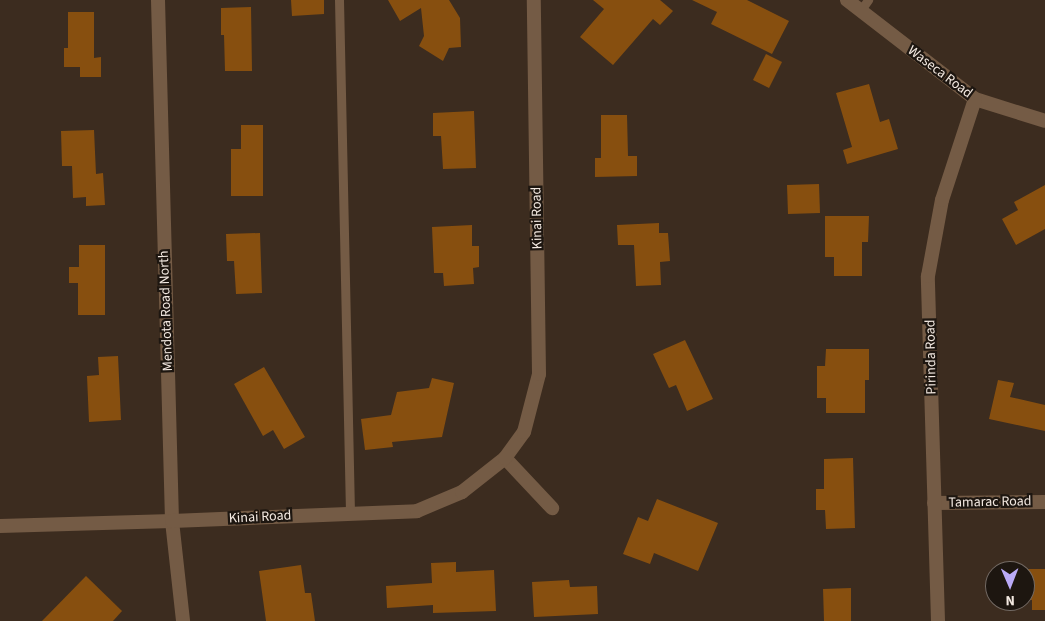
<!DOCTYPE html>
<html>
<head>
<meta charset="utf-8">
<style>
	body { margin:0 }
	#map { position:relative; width:1045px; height:621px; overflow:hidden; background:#3c2c1f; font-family:"Source Sans 3",sans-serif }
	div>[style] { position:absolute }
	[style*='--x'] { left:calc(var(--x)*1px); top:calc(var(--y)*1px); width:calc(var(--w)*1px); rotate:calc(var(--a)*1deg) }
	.building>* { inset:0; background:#874f0f }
	.service>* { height:9px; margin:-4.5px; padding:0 4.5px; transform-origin:4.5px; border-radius:4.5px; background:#745b45 }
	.minor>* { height:14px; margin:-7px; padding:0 7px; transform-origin:7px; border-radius:7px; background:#745b45 }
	span { translate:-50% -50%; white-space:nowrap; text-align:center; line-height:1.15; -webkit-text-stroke:4.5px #1d1610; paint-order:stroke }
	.street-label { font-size:14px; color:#f3e9e1 }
	.north { position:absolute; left:985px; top:561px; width:50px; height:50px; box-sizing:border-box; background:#1d1610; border:1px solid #736a64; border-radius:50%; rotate:179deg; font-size:14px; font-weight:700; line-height:20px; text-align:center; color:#f3e9e1 }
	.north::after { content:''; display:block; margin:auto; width:18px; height:22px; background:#baaaf7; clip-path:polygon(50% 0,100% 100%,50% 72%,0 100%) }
</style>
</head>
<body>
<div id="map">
	<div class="building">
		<div style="clip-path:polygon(291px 0,324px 0,324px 14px,292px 16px)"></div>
		<div style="clip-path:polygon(388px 0,449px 0,460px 18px,461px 47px,449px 48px,443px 61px,419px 46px,424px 36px,421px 8px,400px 21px)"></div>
		<div style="clip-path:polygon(593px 0,660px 0,673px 11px,660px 25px,653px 19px,613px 65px,580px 37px,604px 9px)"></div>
		<div style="clip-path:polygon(692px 0,747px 0,789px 21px,772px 54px,711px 24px,717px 12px)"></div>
		<div style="clip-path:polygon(251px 7px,252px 71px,225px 71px,224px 35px,221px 35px,221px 8px)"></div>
		<div style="clip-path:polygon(68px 12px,94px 12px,94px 58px,101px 57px,101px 77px,80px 77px,80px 67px,64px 67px,64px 48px,68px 48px)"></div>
		<div style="clip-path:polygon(766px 54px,782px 62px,769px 88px,753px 80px)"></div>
		<div style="clip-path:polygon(869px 84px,880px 122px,889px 119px,898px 149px,847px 164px,843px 150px,852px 147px,836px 93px)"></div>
		<div style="clip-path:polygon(474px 111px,476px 168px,443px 169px,441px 136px,433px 136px,433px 113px)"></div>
		<div style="clip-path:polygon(601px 115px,627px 115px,628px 156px,637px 156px,637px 176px,595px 177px,595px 158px,601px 158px)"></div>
		<div style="clip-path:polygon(241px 125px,263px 125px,263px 196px,231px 196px,231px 149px,241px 149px)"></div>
		<div style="clip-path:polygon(94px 130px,96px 174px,103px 173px,105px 205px,86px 206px,86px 197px,73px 198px,72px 166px,62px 166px,61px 131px)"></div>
		<div style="clip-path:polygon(819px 184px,820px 213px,788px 214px,787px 185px)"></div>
		<div style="clip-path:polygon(1045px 185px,1045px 229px,1016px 245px,1002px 219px,1018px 210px,1014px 202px)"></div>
		<div style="clip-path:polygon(825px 216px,869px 216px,868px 242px,862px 242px,862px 276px,834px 276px,834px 257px,825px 257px)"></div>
		<div style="clip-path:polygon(659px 223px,659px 233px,668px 233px,670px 261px,660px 262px,661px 285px,636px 286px,634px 245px,618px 245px,617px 225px)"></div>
		<div style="clip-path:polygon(472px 225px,472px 246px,479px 246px,479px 267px,473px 268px,474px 284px,444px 286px,443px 273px,434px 273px,432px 227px)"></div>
		<div style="clip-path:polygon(260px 233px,262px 293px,236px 294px,234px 261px,227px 261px,226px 234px)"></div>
		<div style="clip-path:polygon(79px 245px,105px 245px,105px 315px,78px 315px,78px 283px,69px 283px,69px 267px,79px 267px)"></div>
		<div style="clip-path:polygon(685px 340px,713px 399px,687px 411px,676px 385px,669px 388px,653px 354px)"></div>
		<div style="clip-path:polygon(826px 349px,869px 349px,869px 380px,865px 380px,865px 413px,826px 413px,826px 398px,817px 398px,817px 366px,825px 366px)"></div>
		<div style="clip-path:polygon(118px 356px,121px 420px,89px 422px,87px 376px,99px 375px,98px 357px)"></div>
		<div style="clip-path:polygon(264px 367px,305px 437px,284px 449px,273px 430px,263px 436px,234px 384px)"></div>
		<div style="clip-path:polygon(432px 378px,454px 383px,442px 437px,392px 442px,393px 447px,365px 450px,361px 419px,391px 415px,397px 392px,429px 388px)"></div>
		<div style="clip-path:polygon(998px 380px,1014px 383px,1010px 397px,1045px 405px,1045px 431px,989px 419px)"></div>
		<div style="clip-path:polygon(853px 458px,855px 528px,826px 529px,825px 510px,816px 510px,816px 489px,824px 489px,824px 459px)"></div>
		<div style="clip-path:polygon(657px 499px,718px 523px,698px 571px,654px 553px,650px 564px,623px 554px,638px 517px,648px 521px)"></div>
		<div style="clip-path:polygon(456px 562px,456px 572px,494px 570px,496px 611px,433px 613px,433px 605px,387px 608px,386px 586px,432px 583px,431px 563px)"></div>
		<div style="clip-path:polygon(301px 565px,305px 593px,311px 593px,315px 621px,266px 621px,259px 571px)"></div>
		<div style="clip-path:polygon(1025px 569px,1045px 569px,1045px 610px,1032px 610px,1032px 600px,1025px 600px)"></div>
		<div style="clip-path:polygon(86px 576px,122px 611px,113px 621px,42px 621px)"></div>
		<div style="clip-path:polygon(569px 580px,570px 587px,597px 586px,598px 614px,534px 617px,532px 582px)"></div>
		<div style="clip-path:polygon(851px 588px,851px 621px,824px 621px,823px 589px)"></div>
	</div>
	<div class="service">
		<div style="--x:339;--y:0;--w:513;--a:88.77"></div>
		<div style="--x:860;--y:11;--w:14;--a:-54"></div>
	</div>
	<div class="minor">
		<div style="--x:158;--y:0;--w:521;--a:88.46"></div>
		<div style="--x:172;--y:521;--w:101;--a:83.7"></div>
		<div style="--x:847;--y:0;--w:162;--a:37.7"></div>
		<div style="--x:975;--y:99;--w:73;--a:17.4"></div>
		<div style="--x:505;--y:458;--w:69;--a:46.8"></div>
		<div style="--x:934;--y:503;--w:111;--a:-0.5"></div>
		<div style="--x:0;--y:526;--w:172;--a:-1.7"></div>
		<div style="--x:172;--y:521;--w:245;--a:-2.3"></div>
		<div style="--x:417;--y:511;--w:49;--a:-22.9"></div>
		<div style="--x:462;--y:492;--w:55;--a:-38.3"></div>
		<div style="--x:505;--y:458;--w:32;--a:-54"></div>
		<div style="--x:524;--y:432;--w:60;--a:-75.5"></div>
		<div style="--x:539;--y:374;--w:374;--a:-90.8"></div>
		<div style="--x:938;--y:621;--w:345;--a:-91.7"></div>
		<div style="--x:928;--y:276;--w:77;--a:-79.6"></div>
		<div style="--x:942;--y:200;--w:106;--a:-71.9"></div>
	</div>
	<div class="street-label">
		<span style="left:940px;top:72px;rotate:37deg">Waseca Road</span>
		<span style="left:537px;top:218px;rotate:-91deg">Kinai Road</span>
		<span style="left:166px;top:311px;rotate:-92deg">Mendota Road North</span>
		<span style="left:931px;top:357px;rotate:-91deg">Pirinda Road</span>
		<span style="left:990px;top:502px;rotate:-1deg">Tamarac Road</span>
		<span style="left:260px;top:517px;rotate:-3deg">Kinai Road</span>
	</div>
	<div class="north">N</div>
</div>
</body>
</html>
